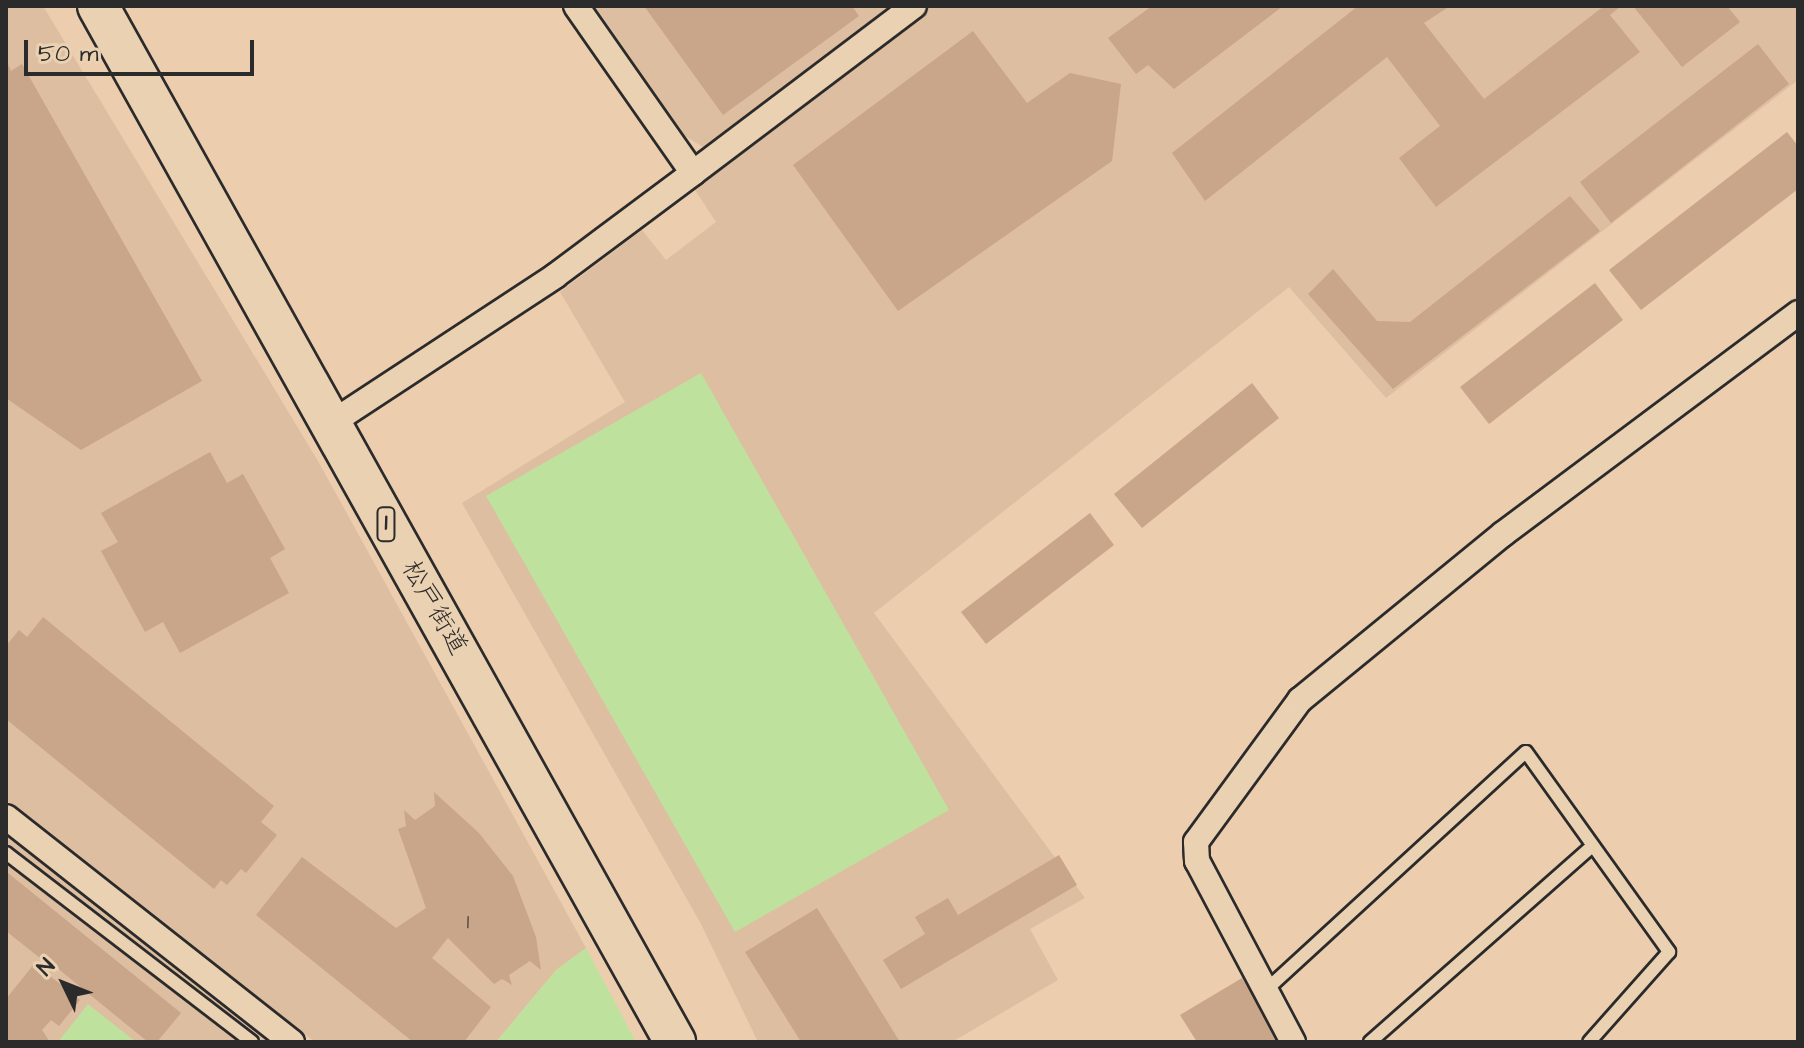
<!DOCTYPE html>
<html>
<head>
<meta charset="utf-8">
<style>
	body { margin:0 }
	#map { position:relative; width:1804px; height:1048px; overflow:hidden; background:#eccdad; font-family:"Architects Daughter","Klee One",sans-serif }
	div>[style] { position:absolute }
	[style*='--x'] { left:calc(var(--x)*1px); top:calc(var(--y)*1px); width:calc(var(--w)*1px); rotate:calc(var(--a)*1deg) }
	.built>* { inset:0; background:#debea0 }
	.green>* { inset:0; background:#bee29d }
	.building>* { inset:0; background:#c9a589 }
	.roads { filter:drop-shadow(2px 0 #2b2b2b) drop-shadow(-2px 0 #2b2b2b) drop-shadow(0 2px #2b2b2b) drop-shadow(0 -2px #2b2b2b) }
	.lane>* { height:12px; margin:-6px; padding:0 6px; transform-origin:6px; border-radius:6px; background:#ead1b2 }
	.street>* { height:24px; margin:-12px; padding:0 12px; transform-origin:12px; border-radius:12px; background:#ead1b2 }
	.primary>* { height:40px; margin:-20px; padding:0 20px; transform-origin:20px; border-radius:20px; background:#ead1b2 }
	span { translate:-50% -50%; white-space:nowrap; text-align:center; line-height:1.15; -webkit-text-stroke:6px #ead1b2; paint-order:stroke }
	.number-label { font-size:22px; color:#524a42 }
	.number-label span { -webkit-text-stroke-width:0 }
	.shield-label span { padding:2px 6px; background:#ead1b2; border:2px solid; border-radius:6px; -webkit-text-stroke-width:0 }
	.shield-label { font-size:24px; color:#2b2b2b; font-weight:700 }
	.street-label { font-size:26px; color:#2b2b2b }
	.frame { position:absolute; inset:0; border:8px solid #2b2b2b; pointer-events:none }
	.north { position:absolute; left:24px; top:944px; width:80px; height:80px; -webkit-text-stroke:6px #ead1b2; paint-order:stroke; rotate:313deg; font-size:22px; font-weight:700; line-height:32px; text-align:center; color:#2b2b2b }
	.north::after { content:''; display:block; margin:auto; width:28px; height:36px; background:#2b2b2b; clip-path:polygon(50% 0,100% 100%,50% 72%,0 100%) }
	.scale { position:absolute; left:24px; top:40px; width:230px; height:36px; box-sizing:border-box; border:4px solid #2b2b2b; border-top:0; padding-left:10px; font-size:24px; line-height:28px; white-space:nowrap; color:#2b2b2b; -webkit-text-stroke:6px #ead1b2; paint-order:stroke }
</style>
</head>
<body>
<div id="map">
	<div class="built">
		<div style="clip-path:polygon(6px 6px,43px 6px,318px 461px,586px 948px,556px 970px,496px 1042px,315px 1042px,6px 800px)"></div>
		<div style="clip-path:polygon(591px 6px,1798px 6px,1798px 80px,1386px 398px,1289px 287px,874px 613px,1085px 898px,1030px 929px,1058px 980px,952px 1042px,758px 1042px,701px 924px,462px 503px,625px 402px,560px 292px,642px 230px,666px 260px,716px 222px,695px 190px,735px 158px,720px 136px,703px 147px,685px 136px)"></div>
		<div style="clip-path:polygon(6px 828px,277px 1042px,6px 1042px)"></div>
	</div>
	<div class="green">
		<div style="clip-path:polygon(701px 373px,949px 810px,735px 932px,486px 496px)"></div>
		<div style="clip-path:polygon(586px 948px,636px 1042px,496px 1042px,556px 970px)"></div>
		<div style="clip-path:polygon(88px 1004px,136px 1042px,58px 1042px)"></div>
	</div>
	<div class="building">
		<div style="clip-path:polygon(644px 6px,852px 6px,859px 16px,723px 115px)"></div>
		<div style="clip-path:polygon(1152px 6px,1283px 6px,1174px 89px,1148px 65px,1136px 74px,1108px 38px)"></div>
		<div style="clip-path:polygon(1358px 6px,1450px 6px,1424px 23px,1484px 99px,1604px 6px,1621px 6px,1610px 15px,1640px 52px,1436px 207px,1399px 158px,1440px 126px,1387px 57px,1205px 201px,1172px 153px)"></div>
		<div style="clip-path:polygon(1633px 6px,1727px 6px,1740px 22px,1682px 67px)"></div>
		<div style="clip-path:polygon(973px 31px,1027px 103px,1070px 73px,1121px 84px,1112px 161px,898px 311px,793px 165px)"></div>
		<div style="clip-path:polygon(1758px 44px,1789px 84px,1611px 223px,1580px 182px)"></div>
		<div style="clip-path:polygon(6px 60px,11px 71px,22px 64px,202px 381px,81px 450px,6px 398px)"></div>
		<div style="clip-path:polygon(1787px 132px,1798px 146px,1798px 189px,1641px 310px,1609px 270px)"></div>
		<div style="clip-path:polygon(1570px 196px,1600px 231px,1393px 389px,1308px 294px,1333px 269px,1377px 321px,1410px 322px)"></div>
		<div style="clip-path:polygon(1595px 283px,1623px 320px,1489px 424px,1460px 387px)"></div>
		<div style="clip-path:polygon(1252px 383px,1279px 418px,1142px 528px,1114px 494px)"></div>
		<div style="clip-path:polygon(210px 452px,227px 483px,243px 474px,285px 549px,270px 558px,289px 593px,180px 653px,163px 622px,145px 632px,101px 551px,118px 542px,101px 513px)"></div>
		<div style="clip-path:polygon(1090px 513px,1114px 545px,986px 644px,961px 612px)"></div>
		<div style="clip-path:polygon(43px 617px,274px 806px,261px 822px,277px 835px,246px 873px,241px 869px,227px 885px,221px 880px,214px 889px,6px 719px,6px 646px,19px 630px,27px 637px)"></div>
		<div style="clip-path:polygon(434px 792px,479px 833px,513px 876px,536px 937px,541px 970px,530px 961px,509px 975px,512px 985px,502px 979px,494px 984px,448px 938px,432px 958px,491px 1007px,464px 1042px,413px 1042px,256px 915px,302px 857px,396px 928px,426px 908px,398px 829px,406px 826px,404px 810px,415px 820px,435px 806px)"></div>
		<div style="clip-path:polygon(1059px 855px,1077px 885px,901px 989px,883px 960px,925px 934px,915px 917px,948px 898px,958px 915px)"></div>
		<div style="clip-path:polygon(8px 873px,181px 1013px,157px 1042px,148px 1042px,56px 967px,49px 975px,80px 1000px,59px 1026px,51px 1020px,42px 1030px,50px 1042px,6px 1042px,6px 999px,34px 964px,39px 968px,45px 962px,6px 931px)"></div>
		<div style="clip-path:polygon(817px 908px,900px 1042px,801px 1042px,745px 952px)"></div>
		<div style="clip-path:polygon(1242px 978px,1281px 1042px,1197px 1042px,1180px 1015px)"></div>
	</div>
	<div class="roads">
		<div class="lane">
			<div style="--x:6;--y:853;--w:310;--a:37.5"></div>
			<div style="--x:1266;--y:990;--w:352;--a:-42.5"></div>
			<div style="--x:1526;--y:752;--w:246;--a:54.4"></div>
			<div style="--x:1669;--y:952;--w:120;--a:131.6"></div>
			<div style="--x:1370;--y:1042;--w:296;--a:-41.4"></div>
		</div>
		<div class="street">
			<div style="--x:693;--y:173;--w:277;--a:-37.1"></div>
			<div style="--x:330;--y:424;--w:269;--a:-33.3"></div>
			<div style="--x:555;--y:276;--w:172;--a:-36.7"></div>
			<div style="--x:693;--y:173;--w:204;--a:-125"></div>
			<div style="--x:6;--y:817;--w:364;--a:38.2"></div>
			<div style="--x:1293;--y:1042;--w:205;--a:-117.9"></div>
			<div style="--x:1197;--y:861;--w:19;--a:-93"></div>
			<div style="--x:1196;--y:842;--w:176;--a:-53.8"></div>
			<div style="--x:1300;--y:700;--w:262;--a:-39.3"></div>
			<div style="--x:1503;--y:534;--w:369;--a:-36.8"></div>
		</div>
		<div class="primary">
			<div style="--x:98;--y:6;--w:1186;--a:60.88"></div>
		</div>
	</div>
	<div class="number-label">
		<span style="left:468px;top:922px">1</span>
	</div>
	<div class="shield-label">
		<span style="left:386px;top:524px">1</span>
	</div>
	<div class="street-label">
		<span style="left:434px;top:608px;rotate:60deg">松戸街道</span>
	</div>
	<div class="frame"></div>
	<div class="north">N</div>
	<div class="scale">50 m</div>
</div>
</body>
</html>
